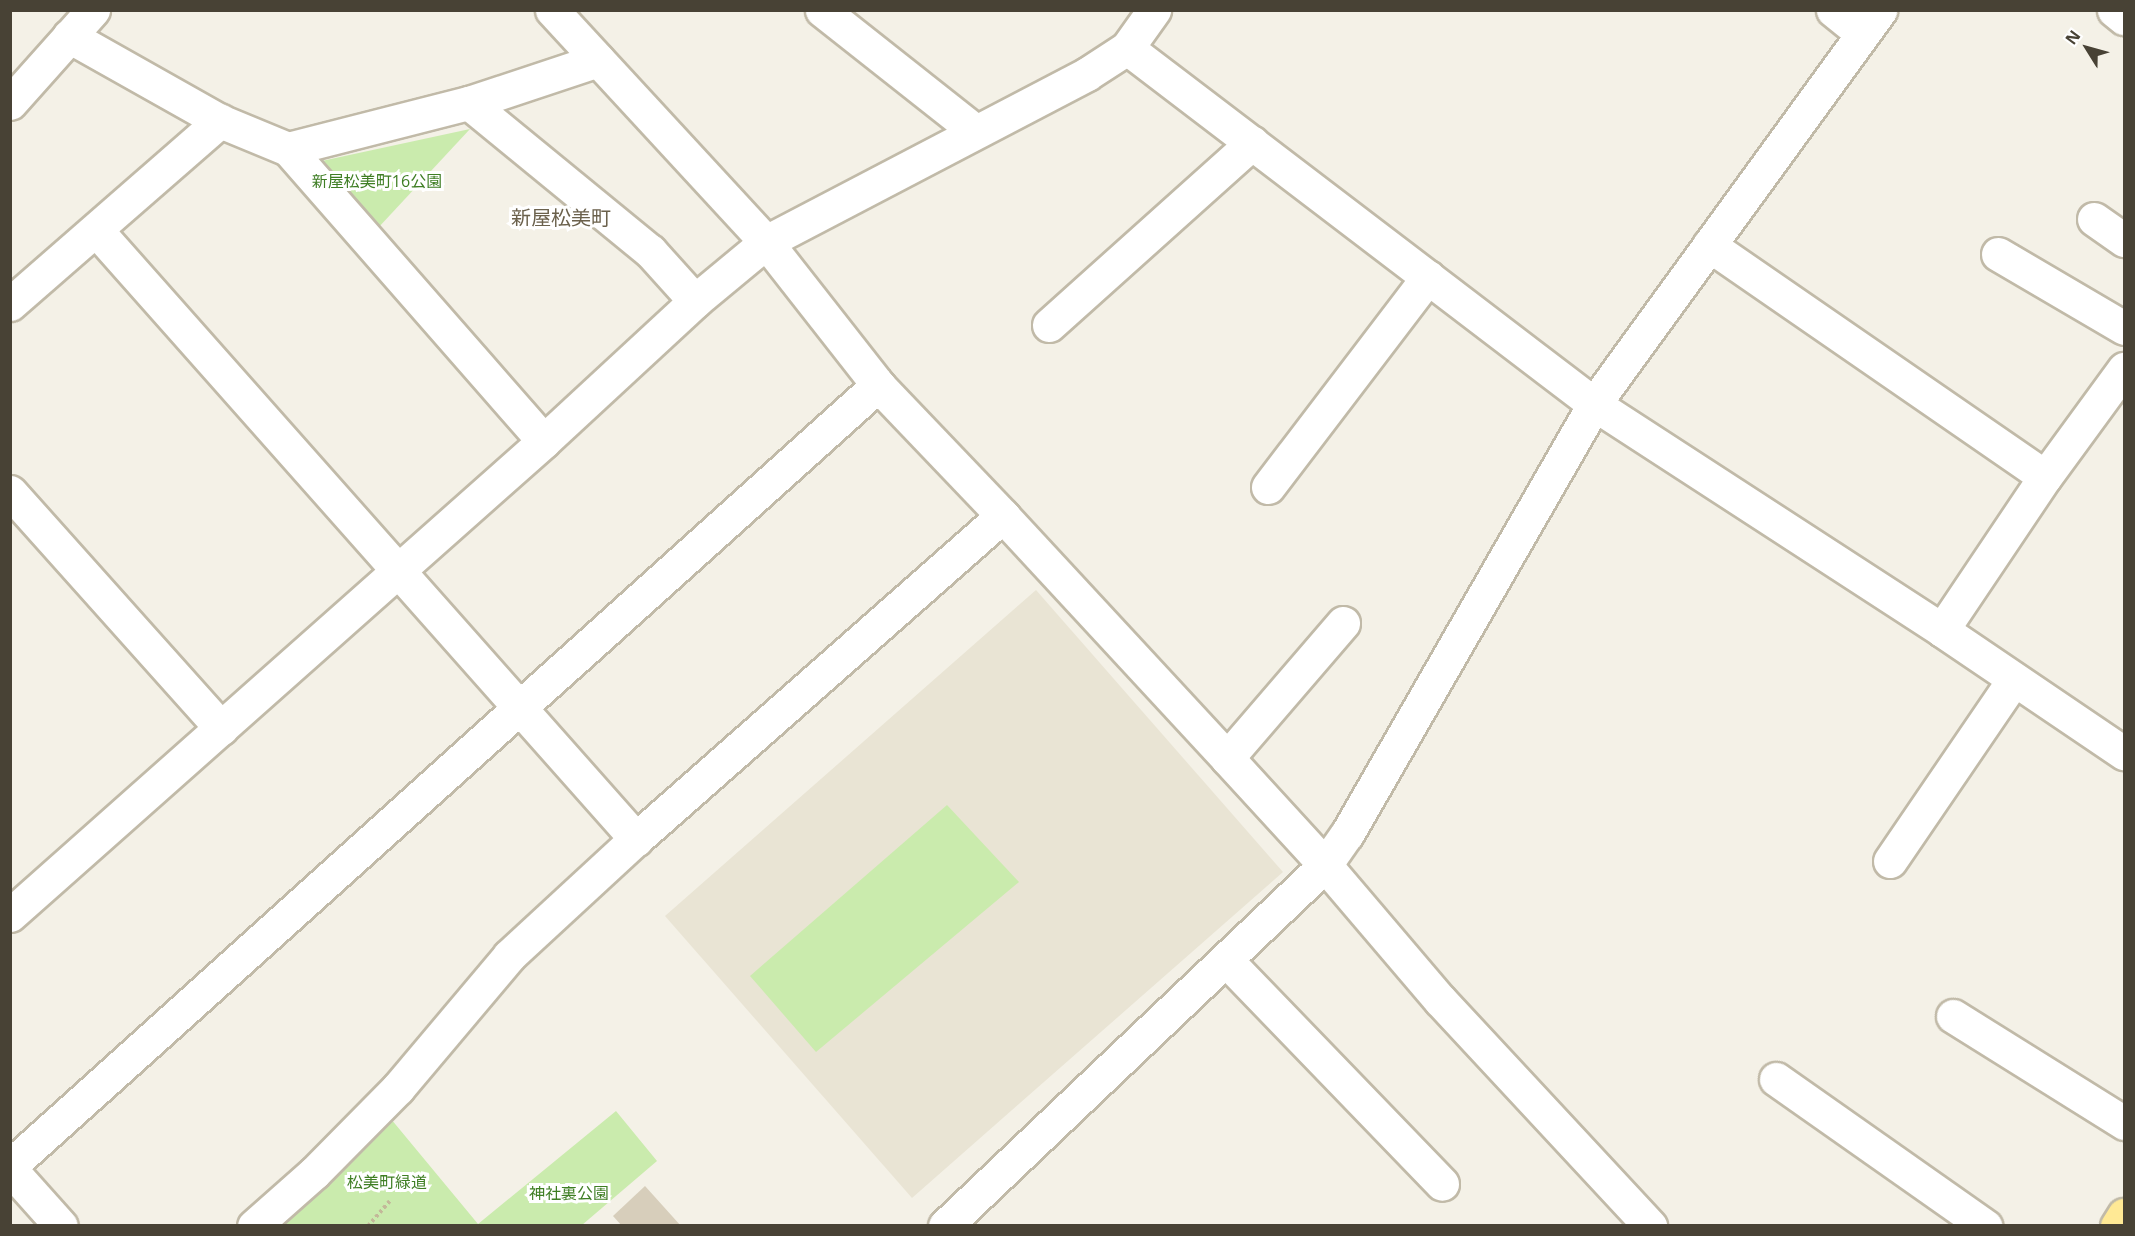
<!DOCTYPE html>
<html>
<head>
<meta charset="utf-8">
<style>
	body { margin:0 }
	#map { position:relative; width:2135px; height:1236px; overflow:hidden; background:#f4f1e7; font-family:"Open Sans","Noto Sans JP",sans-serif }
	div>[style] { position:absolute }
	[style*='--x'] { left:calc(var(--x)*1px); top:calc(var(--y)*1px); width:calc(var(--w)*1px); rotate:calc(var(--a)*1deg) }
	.residential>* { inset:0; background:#e9e4d4 }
	.green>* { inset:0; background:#caebad }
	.building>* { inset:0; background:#d7cebb }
	.path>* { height:4px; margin-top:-2px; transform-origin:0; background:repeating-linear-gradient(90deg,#c3b899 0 3px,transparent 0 6px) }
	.roads { filter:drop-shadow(2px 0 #c1baa8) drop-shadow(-2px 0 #c1baa8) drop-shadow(0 2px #c1baa8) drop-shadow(0 -2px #c1baa8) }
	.minor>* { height:33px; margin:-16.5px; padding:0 16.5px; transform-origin:16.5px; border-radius:16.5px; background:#fff }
	.major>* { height:33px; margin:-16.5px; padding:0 16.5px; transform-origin:16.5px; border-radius:16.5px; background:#ffe995 }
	span { translate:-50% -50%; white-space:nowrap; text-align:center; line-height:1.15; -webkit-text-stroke:6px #fff; paint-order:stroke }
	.park-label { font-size:16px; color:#3f7e24 }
	.quarter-label { font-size:20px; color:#6b614c }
	.frame { position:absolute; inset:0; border:12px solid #484235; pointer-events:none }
	.north { position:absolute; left:2057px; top:18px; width:60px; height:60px; -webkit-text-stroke:4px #fff; paint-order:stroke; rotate:307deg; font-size:16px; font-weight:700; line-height:24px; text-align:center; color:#484235 }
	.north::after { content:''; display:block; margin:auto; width:21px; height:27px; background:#484235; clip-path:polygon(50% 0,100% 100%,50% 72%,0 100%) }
</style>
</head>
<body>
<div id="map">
	<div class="residential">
		<div style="clip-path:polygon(1036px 590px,1283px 872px,912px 1198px,665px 916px)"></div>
	</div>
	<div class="green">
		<div style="clip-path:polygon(470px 129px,378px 228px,317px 162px)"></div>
		<div style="clip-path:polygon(947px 805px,1019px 882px,816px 1052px,750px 976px)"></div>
		<div style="clip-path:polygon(616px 1111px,657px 1161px,582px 1225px,283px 1226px,391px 1119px,478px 1224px)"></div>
	</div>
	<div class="building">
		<div style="clip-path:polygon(645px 1186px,681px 1226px,622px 1226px,613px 1216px)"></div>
	</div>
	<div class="path">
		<div style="--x:368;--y:1226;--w:33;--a:-49"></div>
	</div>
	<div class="roads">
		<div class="minor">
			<div style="--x:552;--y:10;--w:316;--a:47.3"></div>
			<div style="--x:766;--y:242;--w:182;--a:51.9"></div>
			<div style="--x:878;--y:385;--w:181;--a:46.3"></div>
			<div style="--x:1003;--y:516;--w:330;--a:47.2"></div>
			<div style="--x:1227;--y:758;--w:145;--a:47.5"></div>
			<div style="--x:1325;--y:865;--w:177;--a:49.6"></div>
			<div style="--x:1440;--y:1000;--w:309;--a:47.1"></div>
			<div style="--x:822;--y:10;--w:195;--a:38.3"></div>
			<div style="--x:1833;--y:10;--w:38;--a:39"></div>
			<div style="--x:2114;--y:10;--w:13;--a:39"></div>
			<div style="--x:69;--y:36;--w:173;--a:29.4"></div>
			<div style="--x:220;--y:121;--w:74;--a:22.4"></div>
			<div style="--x:288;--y:149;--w:187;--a:-14.3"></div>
			<div style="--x:469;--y:103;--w:136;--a:-18.4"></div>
			<div style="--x:1127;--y:48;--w:587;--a:37.32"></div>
			<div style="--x:1594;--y:404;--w:415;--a:33"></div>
			<div style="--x:1942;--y:630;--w:220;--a:34.1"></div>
			<div style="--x:10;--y:103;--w:125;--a:-48.3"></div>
			<div style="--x:469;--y:103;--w:234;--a:39.3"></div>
			<div style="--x:650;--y:251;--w:67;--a:48"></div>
			<div style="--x:288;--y:149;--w:388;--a:48.8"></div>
			<div style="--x:2094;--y:219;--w:37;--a:35"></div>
			<div style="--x:97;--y:231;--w:813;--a:48.44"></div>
			<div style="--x:1709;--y:245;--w:408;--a:34.6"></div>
			<div style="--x:1998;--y:254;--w:146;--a:30.4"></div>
			<div style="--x:10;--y:304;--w:279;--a:-41.1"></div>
			<div style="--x:1049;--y:325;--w:273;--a:-41.9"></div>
			<div style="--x:1268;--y:487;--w:264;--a:-52.7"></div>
			<div style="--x:10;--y:492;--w:317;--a:48.2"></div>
			<div style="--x:1942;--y:630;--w:184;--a:-56.1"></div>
			<div style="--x:2045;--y:477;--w:134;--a:-53.8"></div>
			<div style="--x:1227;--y:758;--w:178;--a:-49.3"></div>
			<div style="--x:1890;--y:861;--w:220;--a:-55.7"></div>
			<div style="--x:10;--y:915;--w:714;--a:-41.59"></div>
			<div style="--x:544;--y:441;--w:206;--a:-42.8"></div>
			<div style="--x:695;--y:301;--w:92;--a:-39.7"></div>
			<div style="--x:766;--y:242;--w:362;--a:-27.6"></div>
			<div style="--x:1087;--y:74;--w:48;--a:-33"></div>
			<div style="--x:1127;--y:48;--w:47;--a:-54.6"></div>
			<div style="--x:1226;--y:960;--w:311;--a:46"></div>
			<div style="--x:1953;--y:1016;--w:202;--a:32"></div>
			<div style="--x:1776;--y:1079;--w:256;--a:35.1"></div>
			<div style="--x:10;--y:1166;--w:1168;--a:-41.98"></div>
			<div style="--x:10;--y:1169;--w:76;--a:48.2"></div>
			<div style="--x:254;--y:1226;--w:80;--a:-41.5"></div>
			<div style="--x:314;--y:1173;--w:120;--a:-45.3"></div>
			<div style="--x:398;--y:1088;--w:172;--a:-49.9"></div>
			<div style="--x:509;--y:956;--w:173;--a:-42.7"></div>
			<div style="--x:636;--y:839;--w:489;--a:-41.4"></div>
			<div style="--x:945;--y:1226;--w:524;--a:-43.53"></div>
			<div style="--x:1325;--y:865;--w:38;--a:-55"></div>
			<div style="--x:1347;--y:834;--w:496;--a:-60.1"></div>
			<div style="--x:1594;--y:404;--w:487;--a:-54"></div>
		</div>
		<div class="major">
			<div style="--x:2117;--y:1226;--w:13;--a:-58"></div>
		</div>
	</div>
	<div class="park-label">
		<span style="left:377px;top:181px">新屋松美町16公園</span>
		<span style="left:387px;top:1182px">松美町緑道</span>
		<span style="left:569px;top:1193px">神社裏公園</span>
	</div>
	<div class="quarter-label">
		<span style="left:561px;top:217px">新屋松美町</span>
	</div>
	<div class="frame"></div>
	<div class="north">N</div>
</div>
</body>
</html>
